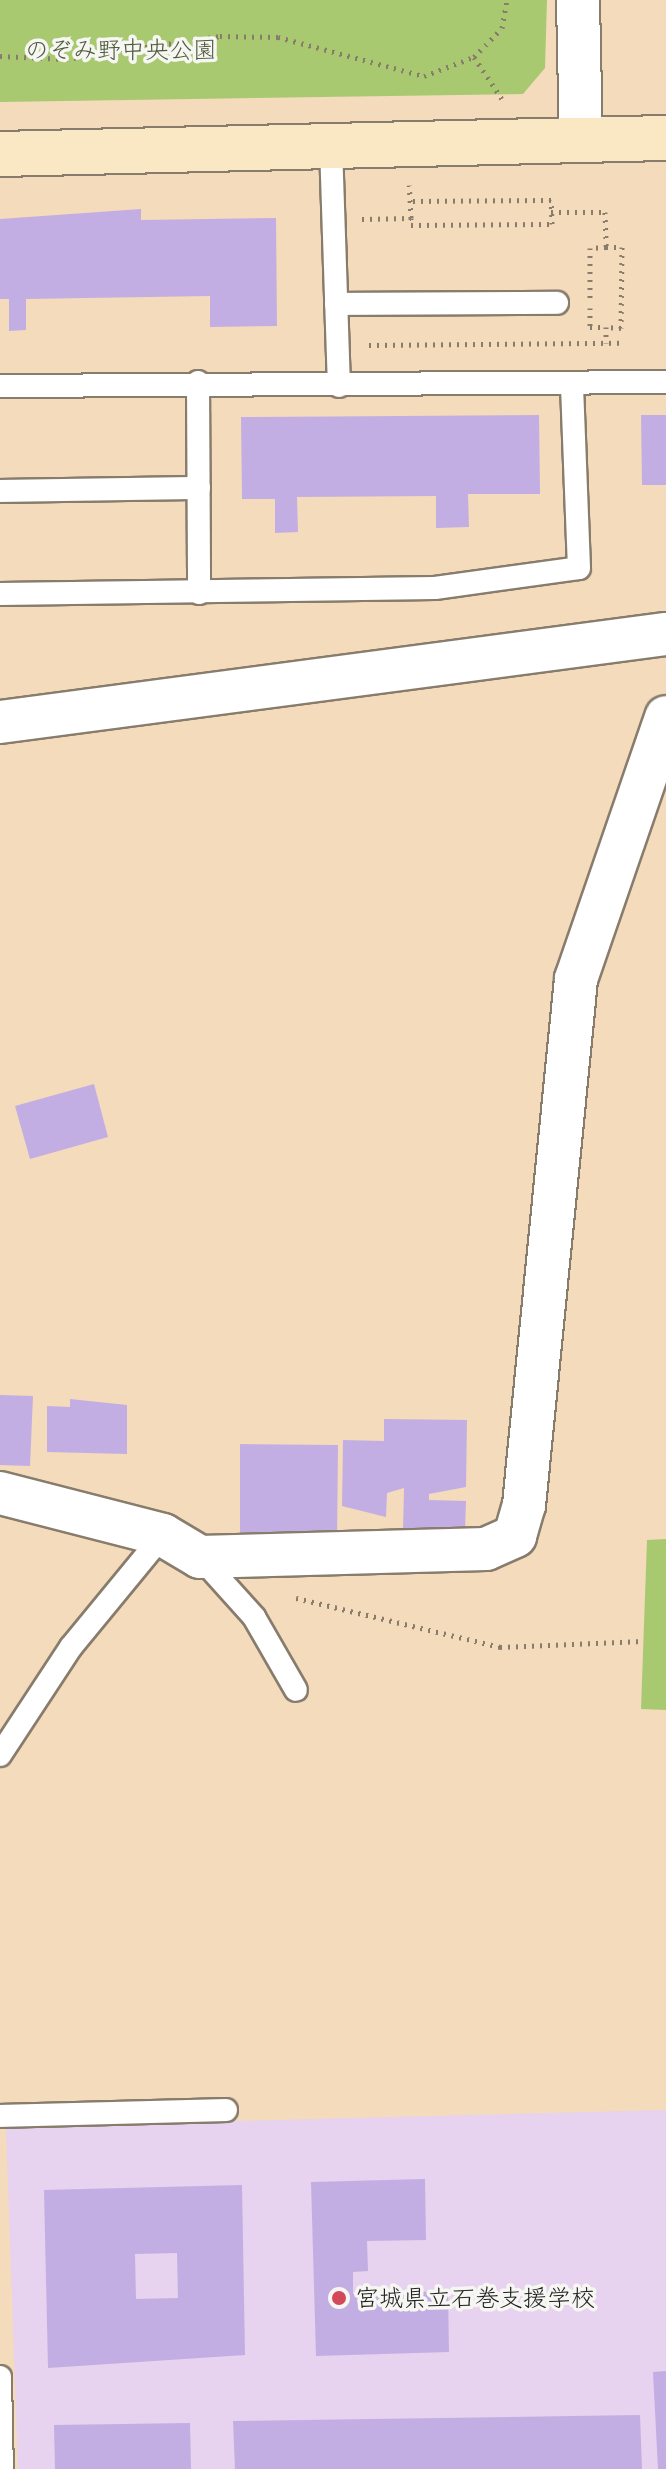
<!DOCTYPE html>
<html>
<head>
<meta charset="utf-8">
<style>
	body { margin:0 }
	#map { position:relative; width:666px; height:2469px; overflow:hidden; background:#f3dbbc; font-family:"Patrick Hand","Klee One",sans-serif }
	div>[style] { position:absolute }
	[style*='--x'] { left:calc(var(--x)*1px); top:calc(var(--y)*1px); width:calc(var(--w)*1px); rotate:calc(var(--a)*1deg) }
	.built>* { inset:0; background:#e7d2ef }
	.green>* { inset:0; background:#a9c971 }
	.building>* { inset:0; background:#c3aee3 }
	.path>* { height:5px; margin-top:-2.5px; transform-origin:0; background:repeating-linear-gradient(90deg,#887c6c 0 2px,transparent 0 8px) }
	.roads { filter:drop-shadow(2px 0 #887c6c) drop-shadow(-2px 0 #887c6c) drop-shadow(0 2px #887c6c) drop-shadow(0 -2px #887c6c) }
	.lane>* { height:22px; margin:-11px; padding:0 11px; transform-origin:11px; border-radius:11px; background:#fff }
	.street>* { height:42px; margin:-21px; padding:0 21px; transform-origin:21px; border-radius:21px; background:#fff }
	.secondary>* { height:44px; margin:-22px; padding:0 22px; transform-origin:22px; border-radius:22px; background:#fae7c3 }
	.dots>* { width:22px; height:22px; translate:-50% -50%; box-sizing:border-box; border:4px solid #f6f6f2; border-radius:50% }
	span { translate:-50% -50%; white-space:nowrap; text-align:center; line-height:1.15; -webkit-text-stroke:7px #f6f6f2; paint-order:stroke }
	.park-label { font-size:24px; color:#4d593a }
	.poi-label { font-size:24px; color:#1c1c1c }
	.left { translate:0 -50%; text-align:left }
</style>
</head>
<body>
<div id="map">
	<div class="built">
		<div style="clip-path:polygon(666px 2110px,666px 2469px,18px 2469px,6px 2127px)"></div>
	</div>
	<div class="green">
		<div style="clip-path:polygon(0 0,547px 0,545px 68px,523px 94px,0 102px)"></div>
		<div style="clip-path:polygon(666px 1539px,666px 1710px,641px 1709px,647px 1540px)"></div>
	</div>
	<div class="building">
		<div style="clip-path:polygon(141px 209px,141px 220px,276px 218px,277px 326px,210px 327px,210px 296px,26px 299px,26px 330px,9px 331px,9px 299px,0 299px,0 219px)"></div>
		<div style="clip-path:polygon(539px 415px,540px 494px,468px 494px,469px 527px,436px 528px,436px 496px,297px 497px,298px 532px,275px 533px,275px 499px,242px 499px,241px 417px)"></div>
		<div style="clip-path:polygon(641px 415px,666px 415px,666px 485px,642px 485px)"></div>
		<div style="clip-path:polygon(94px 1084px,108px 1137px,30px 1159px,15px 1106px)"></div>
		<div style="clip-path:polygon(0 1395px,33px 1396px,30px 1466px,0 1465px)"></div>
		<div style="clip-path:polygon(70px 1399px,127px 1405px,127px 1454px,47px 1452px,47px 1406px,70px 1407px)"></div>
		<div style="clip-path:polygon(384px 1419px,467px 1420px,466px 1487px,429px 1494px,429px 1500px,466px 1501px,465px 1531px,403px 1530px,404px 1488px,387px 1493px,386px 1517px,342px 1506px,343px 1440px,384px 1441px)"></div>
		<div style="clip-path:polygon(240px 1444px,338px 1445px,337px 1542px,240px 1541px)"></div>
		<div style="clip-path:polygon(425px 2179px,426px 2240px,367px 2241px,368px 2271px,353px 2272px,353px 2294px,448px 2291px,449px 2352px,316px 2356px,311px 2182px)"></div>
		<div style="clip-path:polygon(evenodd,242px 2185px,245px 2355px,48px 2368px,44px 2190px,242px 2185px,177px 2253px,178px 2298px,136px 2299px,135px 2254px,177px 2253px)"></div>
		<div style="clip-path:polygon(666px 2371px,666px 2469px,658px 2469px,653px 2372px)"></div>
		<div style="clip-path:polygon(640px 2415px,642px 2469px,235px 2469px,233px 2421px)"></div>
		<div style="clip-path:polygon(190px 2423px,191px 2469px,55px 2469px,54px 2425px)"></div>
	</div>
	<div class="path">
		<div style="--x:0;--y:56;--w:66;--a:2.6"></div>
		<div style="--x:66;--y:59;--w:156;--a:-8.5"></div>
		<div style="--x:220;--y:36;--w:58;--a:1"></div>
		<div style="--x:278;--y:37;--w:151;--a:15"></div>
		<div style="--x:424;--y:76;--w:53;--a:-20.8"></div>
		<div style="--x:474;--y:57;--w:40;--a:-46"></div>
		<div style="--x:502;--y:28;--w:28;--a:-80"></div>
		<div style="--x:474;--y:57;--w:50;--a:56.3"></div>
		<div style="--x:551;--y:212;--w:54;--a:0"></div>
		<div style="--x:605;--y:212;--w:35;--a:88"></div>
		<div style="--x:606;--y:247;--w:16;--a:176"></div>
		<div style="--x:590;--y:248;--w:50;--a:90"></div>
		<div style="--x:411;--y:218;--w:7;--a:90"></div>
		<div style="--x:411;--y:225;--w:141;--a:-0.4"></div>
		<div style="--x:552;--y:224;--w:24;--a:-92"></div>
		<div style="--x:551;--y:200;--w:140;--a:179.6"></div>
		<div style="--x:362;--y:219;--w:49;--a:-1.2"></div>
		<div style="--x:411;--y:218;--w:33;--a:-93"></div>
		<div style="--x:606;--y:247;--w:16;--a:0"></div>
		<div style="--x:622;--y:247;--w:81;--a:90.7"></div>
		<div style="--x:621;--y:328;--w:15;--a:-176"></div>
		<div style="--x:590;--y:308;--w:19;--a:90"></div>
		<div style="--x:590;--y:327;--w:16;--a:0"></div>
		<div style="--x:606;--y:327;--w:16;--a:90"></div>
		<div style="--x:369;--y:345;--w:253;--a:-0.5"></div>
		<div style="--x:296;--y:1598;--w:210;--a:13.5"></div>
		<div style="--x:500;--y:1647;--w:143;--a:-2.4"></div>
	</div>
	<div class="roads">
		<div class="lane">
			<div style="--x:331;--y:146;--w:240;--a:88.1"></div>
			<div style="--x:336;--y:304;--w:221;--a:-0.3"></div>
			<div style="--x:198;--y:382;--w:211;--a:89.7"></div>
			<div style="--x:0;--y:386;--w:666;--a:-0.34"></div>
			<div style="--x:0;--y:491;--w:199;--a:-0.9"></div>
			<div style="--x:0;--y:594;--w:435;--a:-0.8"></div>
			<div style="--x:435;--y:588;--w:145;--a:-7.9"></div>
			<div style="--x:579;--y:568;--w:185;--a:-92.2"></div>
			<div style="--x:200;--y:1557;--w:81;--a:48"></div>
			<div style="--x:254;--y:1617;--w:84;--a:60.1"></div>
			<div style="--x:0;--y:1755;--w:129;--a:-56.7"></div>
			<div style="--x:71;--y:1647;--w:145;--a:-50.6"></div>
			<div style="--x:0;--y:2116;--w:226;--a:-1.5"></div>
			<div style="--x:0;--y:2377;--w:92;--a:88.8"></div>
		</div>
		<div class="street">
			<div style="--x:578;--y:0;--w:139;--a:88.8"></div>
			<div style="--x:0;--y:722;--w:672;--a:-7.53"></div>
			<div style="--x:0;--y:1493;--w:168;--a:14.4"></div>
			<div style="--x:163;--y:1535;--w:43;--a:30.7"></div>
			<div style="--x:200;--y:1557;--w:286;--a:-1.6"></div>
			<div style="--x:486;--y:1549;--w:32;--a:-24"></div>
			<div style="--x:515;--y:1536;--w:32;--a:-74"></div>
			<div style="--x:524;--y:1505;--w:529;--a:-84.35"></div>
			<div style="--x:576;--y:979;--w:277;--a:-71"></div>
		</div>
		<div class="secondary">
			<div style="--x:0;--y:154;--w:666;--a:-1.38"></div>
		</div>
	</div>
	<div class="dots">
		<div style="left:339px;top:2298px;background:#d1495b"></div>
	</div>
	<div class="park-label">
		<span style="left:121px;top:50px">のぞみ野中央公園</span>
	</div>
	<div class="poi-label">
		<span class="left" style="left:355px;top:2298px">宮城県立石巻支援学校</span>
	</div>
</div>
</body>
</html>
